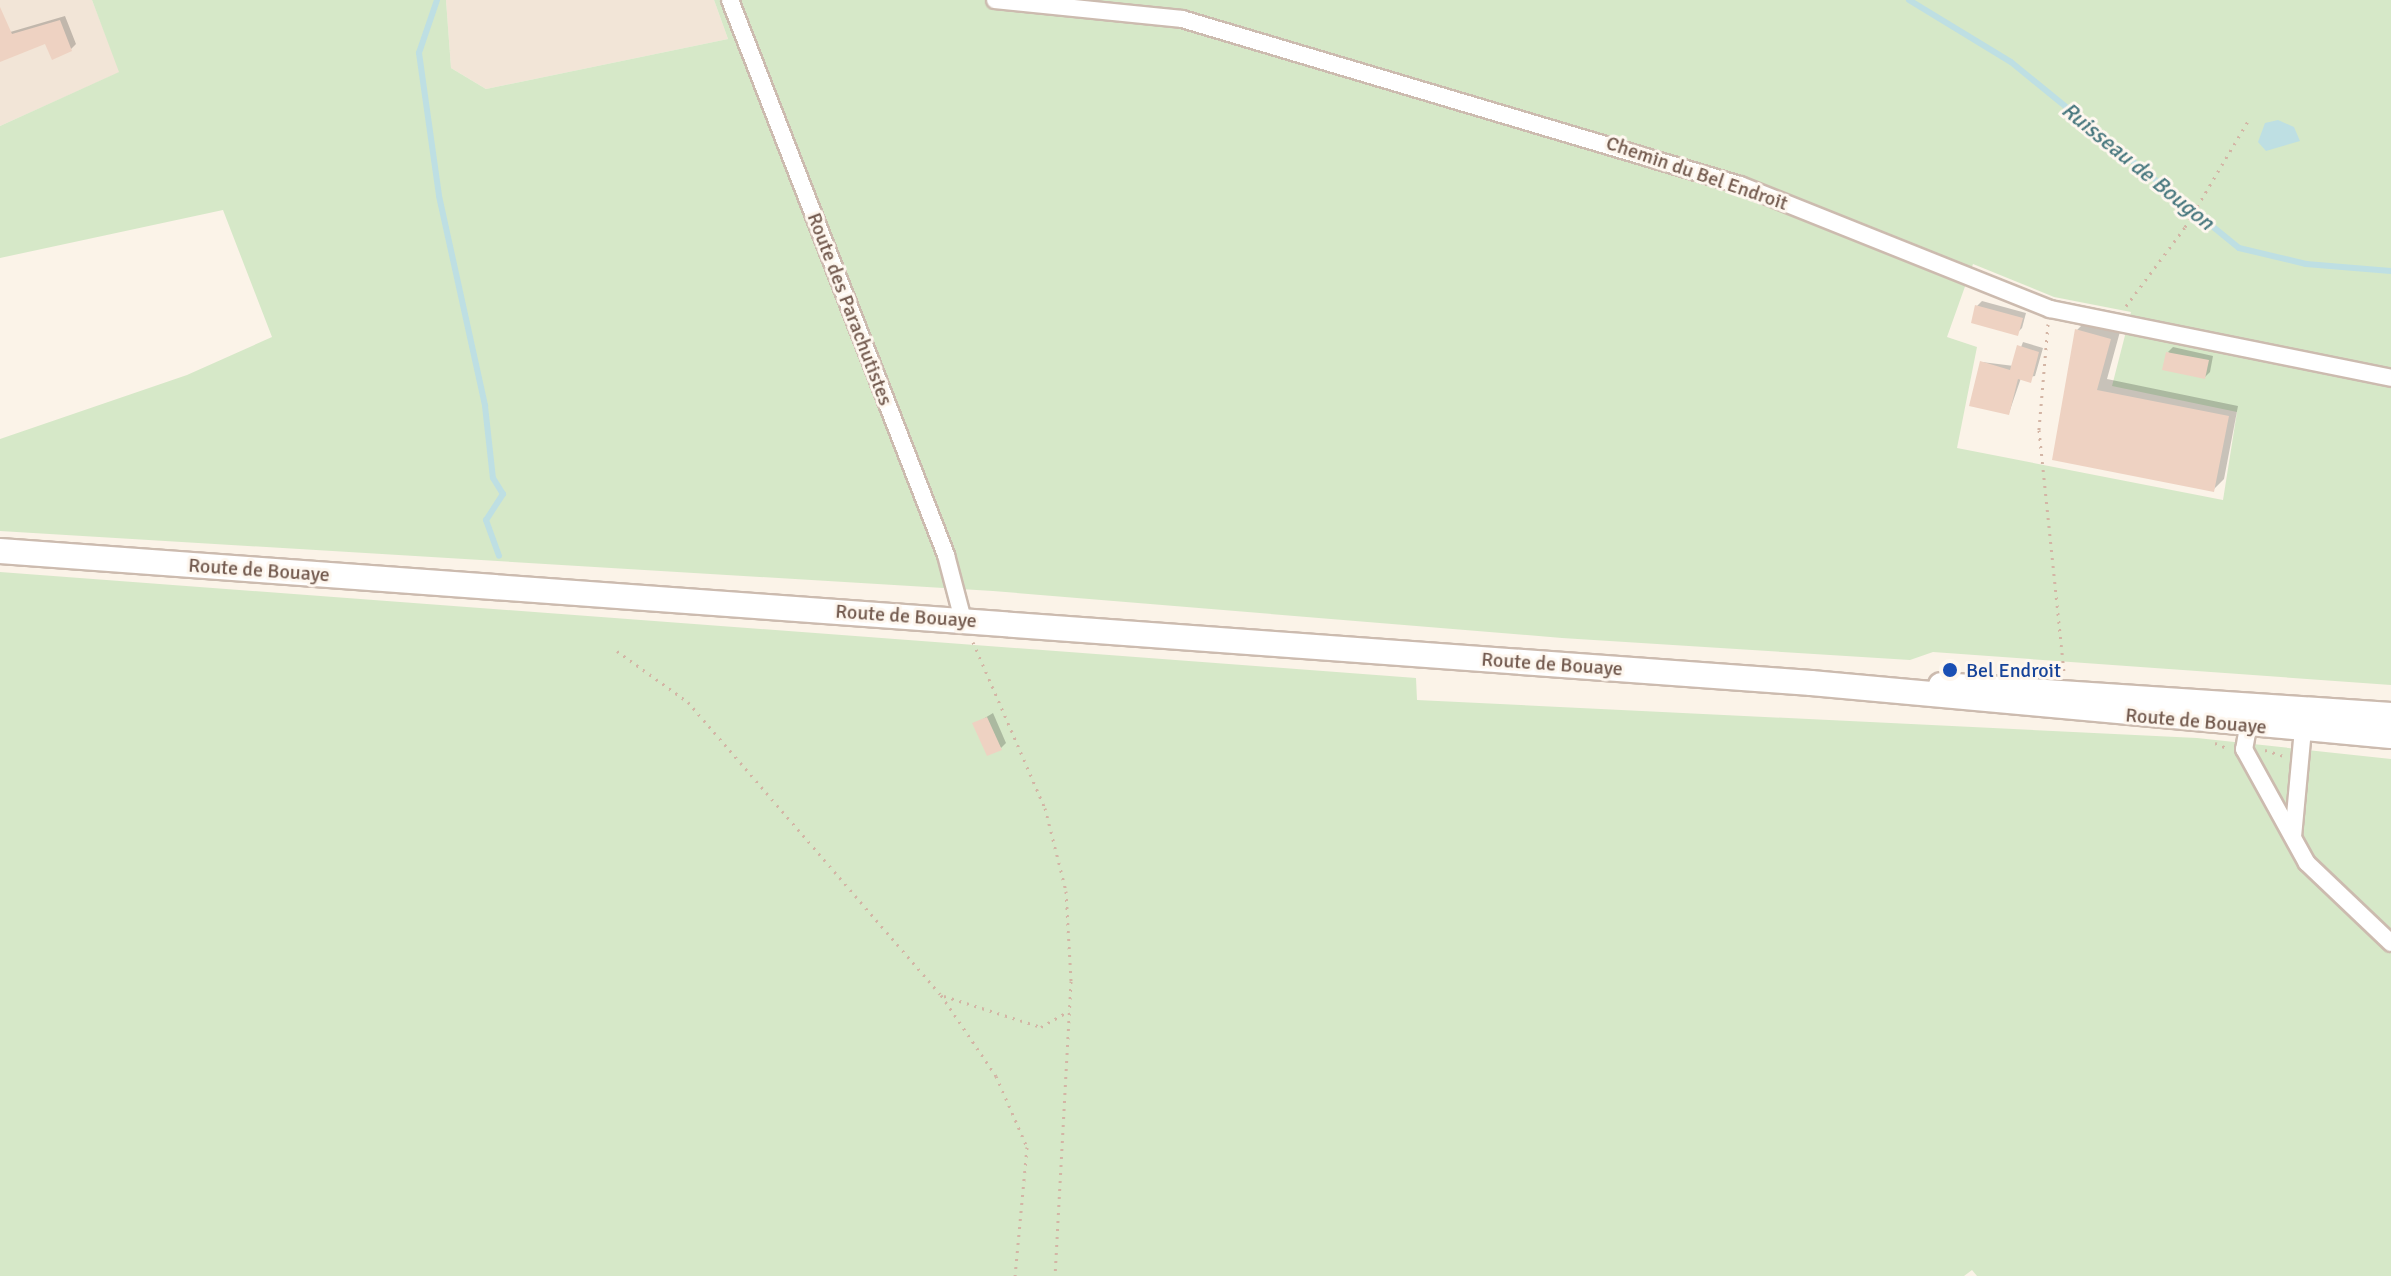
<!DOCTYPE html>
<html>
<head>
<meta charset="utf-8">
<style>
	body { margin:0 }
	#map { position:relative; width:2391px; height:1276px; overflow:hidden; background:#fbf3e8; font-family:Signika,sans-serif }
	div>[style] { position:absolute }
	[style*='--x'] { left:calc(var(--x)*1px); top:calc(var(--y)*1px); width:calc(var(--w)*1px); rotate:calc(var(--a)*1deg) }
	.residential>* { inset:0; background:#f2e5d7 }
	.green>* { inset:0; background:#d6e8c8 }
	.water>* { inset:0; background:#bedfe3 }
	.shadow>* { inset:0; background:#0003 }
	.stream>* { height:6px; margin:-3px; padding:0 3px; transform-origin:3px; border-radius:3px; background:#bedfe3 }
	.building>* { inset:0; background:#eed2c2 }
	.path>* { height:3px; margin-top:-1.5px; transform-origin:0; background:repeating-linear-gradient(90deg,#d3b5a5 0 2px,transparent 0 8px) }
	.roads { filter:drop-shadow(2px 0 #ccbbaf) drop-shadow(-2px 0 #ccbbaf) drop-shadow(0 2px #ccbbaf) drop-shadow(0 -2px #ccbbaf) }
	.minor>* { height:16px; margin:-8px; padding:0 8px; transform-origin:8px; border-radius:8px; background:#fff }
	.secondary>* { height:24px; margin:-12px; padding:0 12px; transform-origin:12px; border-radius:12px; background:#fff }
	.dots>* { width:22px; height:22px; translate:-50% -50%; box-sizing:border-box; border:4px solid #fef7ef; border-radius:50% }
	span { translate:-50% -50%; white-space:nowrap; text-align:center; line-height:1.15; -webkit-text-stroke:6px #fef7ef; paint-order:stroke }
	.street-label { font-size:20px; color:#735a4e }
	.transit-label { font-size:20px; color:#164399 }
	.left { translate:0 -50%; text-align:left }
	.water-label { font-size:22px; color:#47777e; font-style:italic }
</style>
</head>
<body>
<div id="map">
	<div class="residential">
		<div style="clip-path:polygon(0 0,92px 0,120px 72px,0 126px)"></div>
		<div style="clip-path:polygon(446px 0,714px 0,728px 39px,486px 89px,451px 68px)"></div>
	</div>
	<div class="green">
		<div style="clip-path:polygon(evenodd,92px 0,446px 0,451px 68px,486px 89px,728px 39px,714px 0,2391px 0,2391px 685px,1933px 652px,1910px 660px,1562px 638px,993px 591px,0 531px,0 439px,187px 375px,272px 337px,223px 210px,0 258px,0 126px,119px 72px,92px 0,1973px 264px,2054px 297px,2131px 312px,2112px 386px,2237px 412px,2223px 500px,1957px 448px,1977px 347px,1947px 337px,1973px 264px)"></div>
		<div style="clip-path:polygon(0 572px,1416px 678px,1417px 700px,2197px 738px,2391px 759px,2391px 1276px,1977px 1276px,1972px 1270px,1964px 1276px,0 1276px)"></div>
	</div>
	<div class="water">
		<div style="clip-path:polygon(2278px 120px,2294px 127px,2300px 141px,2266px 151px,2258px 142px,2265px 123px)"></div>
	</div>
	<div class="shadow">
		<div style="clip-path:polygon(65px 16px,76px 44px,71px 49px,46px 42px,0 60px,0 35px)"></div>
		<div style="clip-path:polygon(1982px 301px,2026px 313px,2022px 328px,2017px 333px,1977px 306px)"></div>
		<div style="clip-path:polygon(2088px 319px,2121px 328px,2107px 379px,2238px 406px,2224px 479px,2213px 490px,2054px 458px,2077px 330px)"></div>
		<div style="clip-path:polygon(2023px 342px,2043px 348px,2035px 376px,2021px 378px,2009px 413px,1982px 362px,2014px 366px)"></div>
		<div style="clip-path:polygon(2173px 347px,2213px 356px,2210px 372px,2205px 377px,2168px 352px)"></div>
		<div style="clip-path:polygon(993px 713px,1006px 743px,1001px 748px,975px 724px)"></div>
	</div>
	<div class="stream">
		<div style="--x:437;--y:0;--w:56;--a:108.8"></div>
		<div style="--x:419;--y:53;--w:144;--a:82"></div>
		<div style="--x:439;--y:196;--w:215;--a:77.6"></div>
		<div style="--x:485;--y:406;--w:72;--a:83.7"></div>
		<div style="--x:493;--y:478;--w:19;--a:58"></div>
		<div style="--x:503;--y:494;--w:31;--a:123"></div>
		<div style="--x:486;--y:520;--w:38;--a:70"></div>
		<div style="--x:1909;--y:0;--w:119;--a:31.3"></div>
		<div style="--x:2011;--y:62;--w:294;--a:39.2"></div>
		<div style="--x:2239;--y:248;--w:69;--a:13.4"></div>
		<div style="--x:2306;--y:264;--w:85;--a:4.7"></div>
	</div>
	<div class="building">
		<div style="clip-path:polygon(0 7px,12px 34px,60px 20px,72px 51px,52px 60px,45px 44px,0 62px)"></div>
		<div style="clip-path:polygon(1975px 305px,2023px 318px,2018px 336px,1971px 323px)"></div>
		<div style="clip-path:polygon(2075px 329px,2111px 339px,2097px 390px,2229px 416px,2214px 492px,2052px 460px)"></div>
		<div style="clip-path:polygon(2017px 345px,2039px 352px,2031px 383px,2018px 379px,2009px 415px,1969px 406px,1980px 361px,2010px 370px)"></div>
		<div style="clip-path:polygon(2166px 352px,2209px 360px,2205px 379px,2162px 370px)"></div>
		<div style="clip-path:polygon(987px 717px,1002px 750px,987px 756px,972px 723px)"></div>
	</div>
	<div class="path">
		<div style="--x:2126;--y:306;--w:99;--a:-53.2"></div>
		<div style="--x:2185;--y:227;--w:126;--a:-59.3"></div>
		<div style="--x:2048;--y:324;--w:106;--a:94.9"></div>
		<div style="--x:2039;--y:430;--w:242;--a:84.1"></div>
		<div style="--x:973;--y:642;--w:181;--a:66.6"></div>
		<div style="--x:1045;--y:808;--w:86;--a:75.8"></div>
		<div style="--x:1066;--y:891;--w:90;--a:86.8"></div>
		<div style="--x:1071;--y:981;--w:295;--a:93.1"></div>
		<div style="--x:617;--y:651;--w:87;--a:35.7"></div>
		<div style="--x:688;--y:702;--w:387;--a:49.2"></div>
		<div style="--x:941;--y:995;--w:98;--a:55.8"></div>
		<div style="--x:996;--y:1076;--w:77;--a:66.4"></div>
		<div style="--x:1027;--y:1147;--w:130;--a:95.3"></div>
		<div style="--x:2215;--y:743;--w:15;--a:23"></div>
		<div style="--x:2265;--y:750;--w:20;--a:18"></div>
		<div style="--x:944;--y:996;--w:102;--a:17.7"></div>
		<div style="--x:1041;--y:1027;--w:32;--a:-30"></div>
	</div>
	<div class="roads">
		<div class="minor">
			<div style="--x:730;--y:0;--w:596;--a:68.73"></div>
			<div style="--x:946;--y:555;--w:67;--a:75.3"></div>
			<div style="--x:995;--y:0;--w:188;--a:5.8"></div>
			<div style="--x:1182;--y:19;--w:582;--a:16.57"></div>
			<div style="--x:1740;--y:185;--w:334;--a:21.8"></div>
			<div style="--x:2050;--y:309;--w:348;--a:11.4"></div>
			<div style="--x:2250;--y:716;--w:34;--a:100"></div>
			<div style="--x:2244;--y:749;--w:130;--a:61.1"></div>
			<div style="--x:2307;--y:863;--w:116;--a:43.6"></div>
			<div style="--x:2293;--y:837;--w:119;--a:-84.7"></div>
		</div>
		<div class="secondary">
			<div style="--x:0;--y:551;--w:1816;--a:4.17"></div>
			<div style="--x:1811;--y:683;--w:582;--a:5.22"></div>
			<div style="--x:1941;--y:685;--w:451;--a:3.8"></div>
		</div>
	</div>
	<div class="dots">
		<div style="left:1950px;top:670px;background:#1a4fb4"></div>
	</div>
	<div class="street-label">
		<span style="left:1697px;top:173px;rotate:19deg">Chemin du Bel Endroit</span>
		<span style="left:850px;top:309px;rotate:69deg">Route des Parachutistes</span>
		<span style="left:259px;top:570px;rotate:4deg">Route de Bouaye</span>
		<span style="left:906px;top:616px;rotate:4deg">Route de Bouaye</span>
		<span style="left:1552px;top:664px;rotate:4deg">Route de Bouaye</span>
		<span style="left:2196px;top:721px;rotate:5deg">Route de Bouaye</span>
	</div>
	<div class="transit-label">
		<span class="left" style="left:1966px;top:670px">Bel Endroit</span>
	</div>
	<div class="water-label">
		<span style="left:2138px;top:166px;rotate:39deg">Ruisseau de Bougon</span>
	</div>
</div>
</body>
</html>
